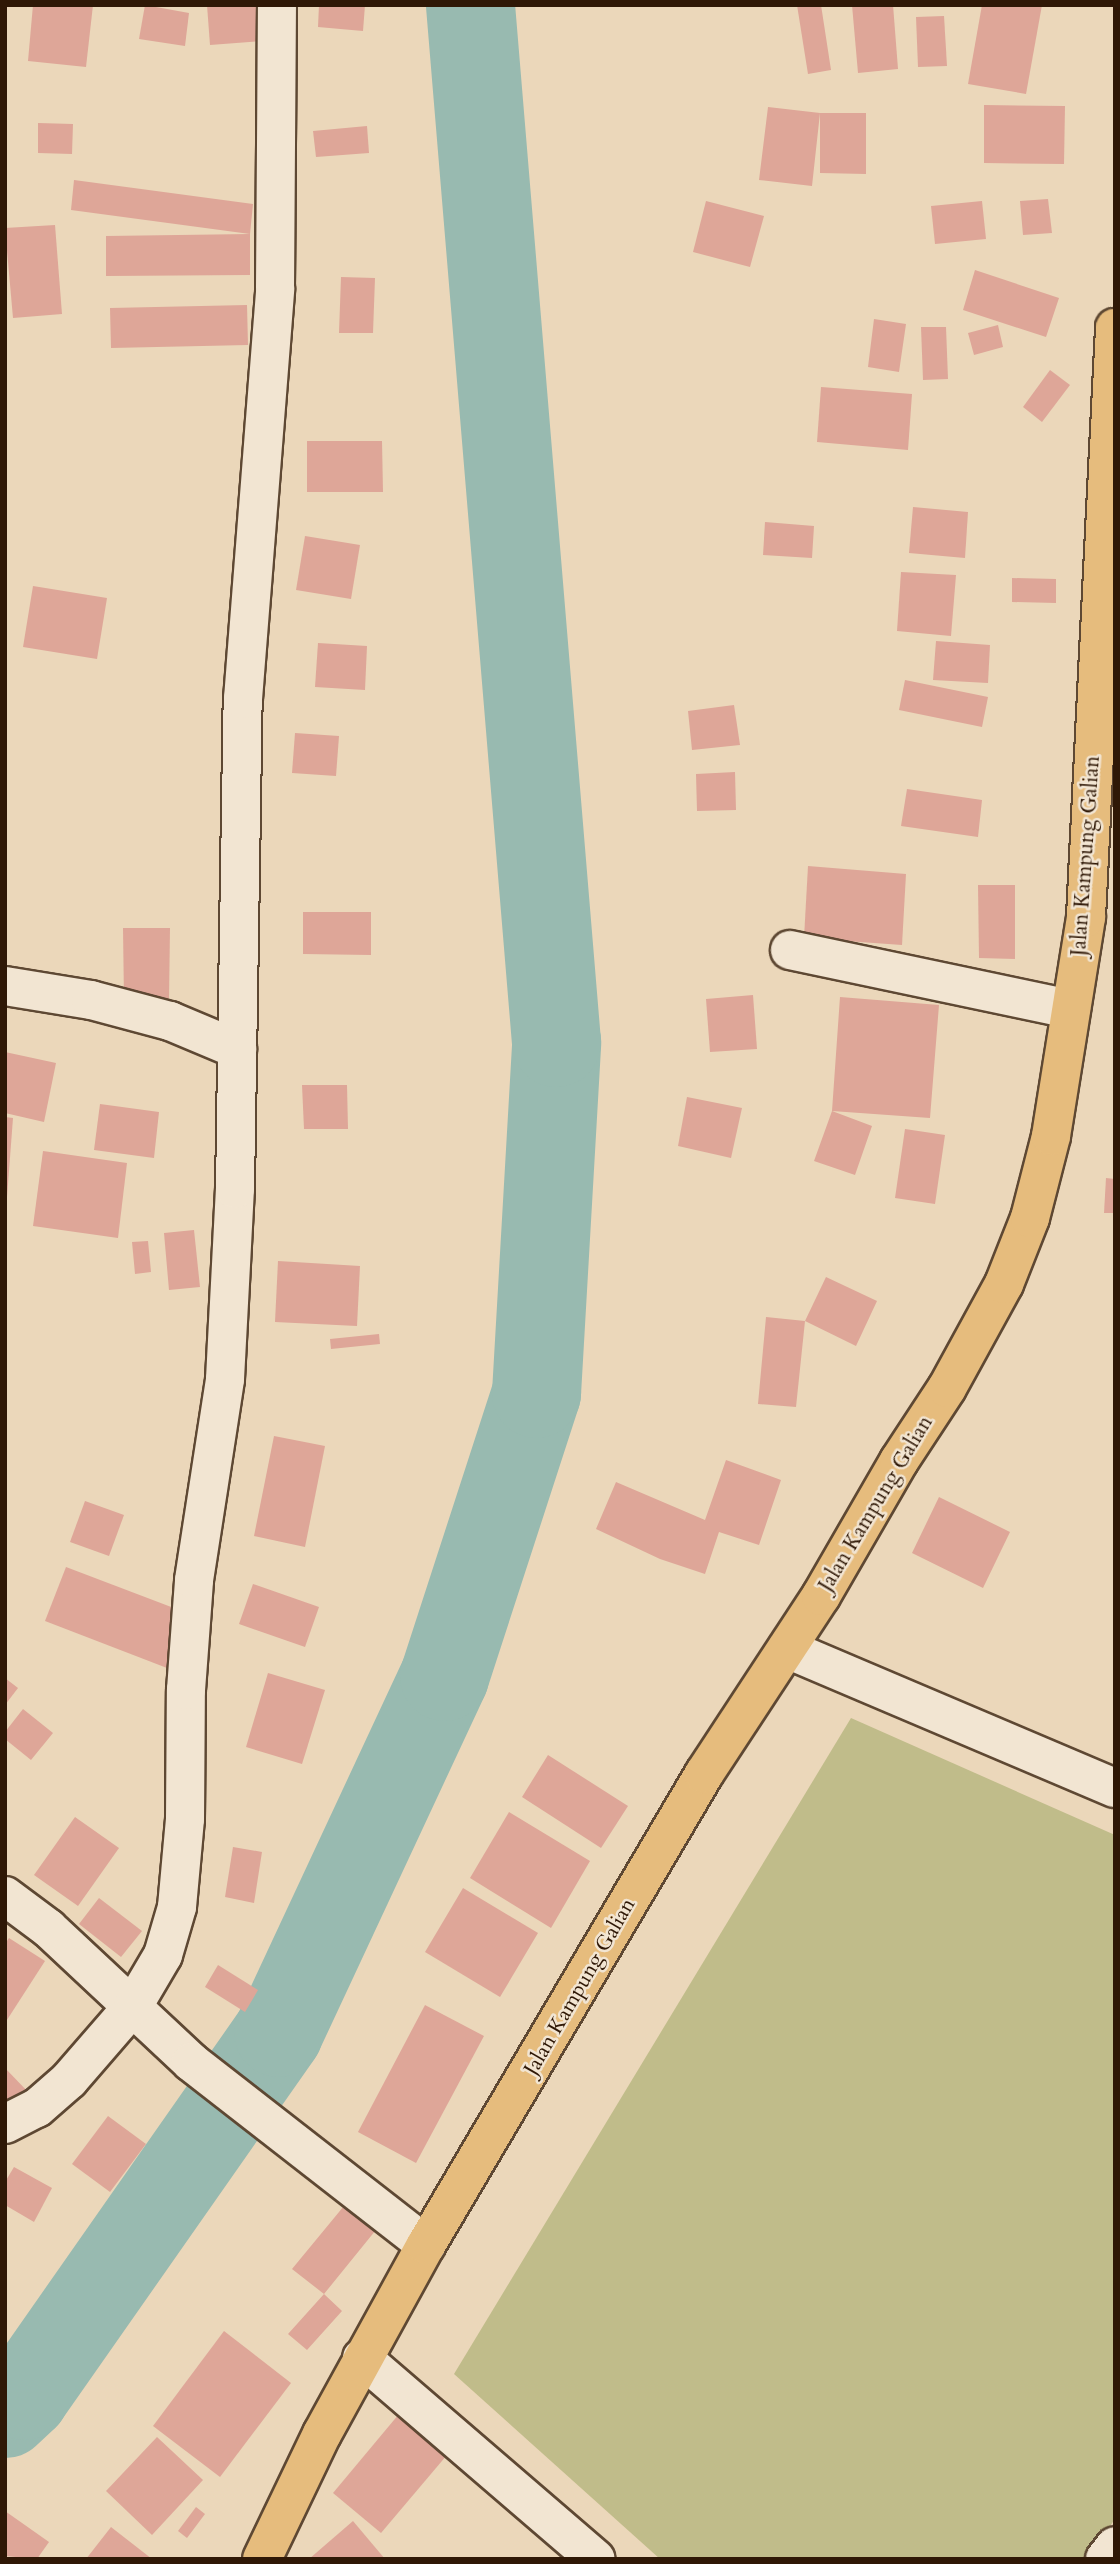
<!DOCTYPE html>
<html>
<head>
<meta charset="utf-8">
<style>
	body { margin:0 }
	#map { position:relative; width:1120px; height:2564px; overflow:hidden; background:#ebd7ba; font-family:Cardo,serif }
	div>[style] { position:absolute }
	[style*='--x'] { left:calc(var(--x)*1px); top:calc(var(--y)*1px); width:calc(var(--w)*1px); rotate:calc(var(--a)*1deg) }
	.green>* { inset:0; background:#c0bc8a }
	.river>* { height:89px; margin:-44.5px; padding:0 44.5px; transform-origin:44.5px; border-radius:44.5px; background:#98bab0 }
	.building>* { inset:0; background:#dea698 }
	.roads { filter:drop-shadow(2px 0 #5e4833) drop-shadow(-2px 0 #5e4833) drop-shadow(0 2px #5e4833) drop-shadow(0 -2px #5e4833) }
	.minor>* { height:38px; margin:-19px; padding:0 19px; transform-origin:19px; border-radius:19px; background:#f2e5d2 }
	.major>* { height:38px; margin:-19px; padding:0 19px; transform-origin:19px; border-radius:19px; background:#e6bc7d }
	span { translate:-50% -50%; white-space:nowrap; text-align:center; line-height:1.15; -webkit-text-stroke:5px #f2e5d2; paint-order:stroke }
	.street-label { font-size:21px; color:#2f1806 }
	.frame { position:absolute; inset:0; border:7px solid #2f1806; pointer-events:none }
</style>
</head>
<body>
<div id="map">
	<div class="green">
		<div style="clip-path:polygon(851px 1718px,1115px 1835px,1115px 2519px,1087px 2559px,660px 2559px,454px 2374px)"></div>
	</div>
	<div class="river">
		<div style="--x:5;--y:2413;--w:26;--a:-43"></div>
		<div style="--x:24;--y:2395;--w:443;--a:-55"></div>
		<div style="--x:278;--y:2032;--w:393;--a:-65"></div>
		<div style="--x:444;--y:1676;--w:298;--a:-72"></div>
		<div style="--x:536;--y:1393;--w:352;--a:-86.7"></div>
		<div style="--x:556;--y:1042;--w:1041;--a:-94.74"></div>
	</div>
	<div class="building">
		<div style="clip-path:polygon(33px 5px,93px 5px,86px 67px,28px 61px)"></div>
		<div style="clip-path:polygon(145px 5px,189px 13px,185px 46px,139px 39px)"></div>
		<div style="clip-path:polygon(207px 5px,272px 5px,275px 40px,210px 45px)"></div>
		<div style="clip-path:polygon(319px 5px,365px 5px,363px 31px,318px 27px)"></div>
		<div style="clip-path:polygon(797px 5px,821px 5px,831px 70px,808px 74px)"></div>
		<div style="clip-path:polygon(852px 5px,893px 5px,898px 69px,858px 73px)"></div>
		<div style="clip-path:polygon(982px 5px,1042px 5px,1026px 94px,968px 84px)"></div>
		<div style="clip-path:polygon(944px 16px,947px 66px,918px 67px,916px 17px)"></div>
		<div style="clip-path:polygon(984px 105px,1065px 106px,1064px 164px,984px 163px)"></div>
		<div style="clip-path:polygon(768px 107px,820px 113px,866px 113px,866px 174px,820px 173px,820px 113px,812px 186px,759px 180px)"></div>
		<div style="clip-path:polygon(38px 123px,73px 124px,72px 154px,38px 153px)"></div>
		<div style="clip-path:polygon(367px 126px,369px 153px,316px 157px,313px 131px)"></div>
		<div style="clip-path:polygon(74px 180px,253px 204px,250px 234px,71px 210px)"></div>
		<div style="clip-path:polygon(1048px 199px,1052px 233px,1023px 235px,1020px 201px)"></div>
		<div style="clip-path:polygon(706px 201px,764px 216px,750px 267px,693px 252px)"></div>
		<div style="clip-path:polygon(982px 201px,986px 239px,935px 244px,931px 206px)"></div>
		<div style="clip-path:polygon(55px 225px,62px 314px,13px 318px,5px 228px)"></div>
		<div style="clip-path:polygon(250px 234px,250px 275px,106px 276px,106px 236px)"></div>
		<div style="clip-path:polygon(975px 270px,1059px 298px,1046px 337px,963px 310px)"></div>
		<div style="clip-path:polygon(341px 277px,375px 278px,373px 333px,339px 333px)"></div>
		<div style="clip-path:polygon(247px 305px,248px 345px,111px 348px,110px 308px)"></div>
		<div style="clip-path:polygon(874px 319px,906px 324px,899px 372px,868px 367px)"></div>
		<div style="clip-path:polygon(998px 325px,1003px 347px,974px 355px,968px 333px)"></div>
		<div style="clip-path:polygon(921px 327px,946px 327px,948px 379px,923px 380px)"></div>
		<div style="clip-path:polygon(1050px 370px,1070px 385px,1042px 422px,1023px 407px)"></div>
		<div style="clip-path:polygon(821px 387px,912px 394px,908px 450px,817px 442px)"></div>
		<div style="clip-path:polygon(307px 441px,382px 441px,383px 492px,307px 492px)"></div>
		<div style="clip-path:polygon(913px 507px,968px 512px,965px 558px,909px 553px)"></div>
		<div style="clip-path:polygon(765px 522px,814px 526px,812px 558px,763px 555px)"></div>
		<div style="clip-path:polygon(305px 536px,360px 545px,351px 599px,296px 590px)"></div>
		<div style="clip-path:polygon(901px 572px,956px 575px,951px 636px,897px 631px)"></div>
		<div style="clip-path:polygon(1012px 578px,1056px 579px,1056px 603px,1012px 602px)"></div>
		<div style="clip-path:polygon(33px 586px,107px 598px,97px 659px,23px 647px)"></div>
		<div style="clip-path:polygon(936px 641px,990px 645px,988px 683px,933px 680px)"></div>
		<div style="clip-path:polygon(318px 643px,367px 646px,365px 690px,315px 687px)"></div>
		<div style="clip-path:polygon(905px 680px,988px 697px,982px 727px,899px 710px)"></div>
		<div style="clip-path:polygon(734px 705px,740px 745px,692px 750px,688px 711px)"></div>
		<div style="clip-path:polygon(295px 733px,339px 736px,336px 776px,292px 773px)"></div>
		<div style="clip-path:polygon(735px 772px,736px 810px,697px 811px,696px 774px)"></div>
		<div style="clip-path:polygon(907px 789px,982px 800px,978px 837px,901px 826px)"></div>
		<div style="clip-path:polygon(808px 866px,906px 874px,902px 945px,804px 938px)"></div>
		<div style="clip-path:polygon(978px 885px,1015px 885px,1015px 959px,979px 958px)"></div>
		<div style="clip-path:polygon(303px 912px,371px 912px,371px 955px,303px 954px)"></div>
		<div style="clip-path:polygon(123px 928px,170px 928px,169px 1001px,124px 1001px)"></div>
		<div style="clip-path:polygon(753px 995px,757px 1049px,710px 1052px,706px 999px)"></div>
		<div style="clip-path:polygon(840px 997px,939px 1005px,930px 1118px,832px 1111px,872px 1126px,855px 1175px,814px 1161px,832px 1111px)"></div>
		<div style="clip-path:polygon(5px 1052px,56px 1063px,44px 1122px,5px 1113px)"></div>
		<div style="clip-path:polygon(302px 1085px,347px 1085px,348px 1129px,304px 1129px)"></div>
		<div style="clip-path:polygon(687px 1097px,742px 1108px,731px 1158px,678px 1146px)"></div>
		<div style="clip-path:polygon(100px 1104px,159px 1112px,154px 1158px,94px 1150px)"></div>
		<div style="clip-path:polygon(5px 1117px,13px 1118px,7px 1197px,5px 1197px)"></div>
		<div style="clip-path:polygon(905px 1129px,945px 1135px,935px 1204px,895px 1198px)"></div>
		<div style="clip-path:polygon(43px 1151px,127px 1163px,118px 1238px,33px 1226px)"></div>
		<div style="clip-path:polygon(1106px 1178px,1115px 1179px,1115px 1213px,1104px 1213px)"></div>
		<div style="clip-path:polygon(194px 1230px,200px 1287px,169px 1290px,164px 1233px)"></div>
		<div style="clip-path:polygon(148px 1241px,151px 1272px,135px 1274px,132px 1242px)"></div>
		<div style="clip-path:polygon(278px 1261px,360px 1266px,357px 1326px,275px 1322px)"></div>
		<div style="clip-path:polygon(826px 1277px,877px 1301px,856px 1346px,805px 1321px)"></div>
		<div style="clip-path:polygon(766px 1317px,805px 1321px,796px 1407px,758px 1404px)"></div>
		<div style="clip-path:polygon(379px 1334px,380px 1344px,331px 1349px,330px 1339px)"></div>
		<div style="clip-path:polygon(274px 1436px,325px 1446px,305px 1547px,254px 1536px)"></div>
		<div style="clip-path:polygon(726px 1460px,781px 1480px,759px 1545px,719px 1532px,705px 1574px,660px 1559px,596px 1529px,616px 1482px,705px 1520px)"></div>
		<div style="clip-path:polygon(939px 1497px,1010px 1532px,983px 1588px,912px 1553px)"></div>
		<div style="clip-path:polygon(85px 1501px,124px 1515px,109px 1556px,70px 1542px)"></div>
		<div style="clip-path:polygon(66px 1567px,187px 1613px,167px 1668px,45px 1621px)"></div>
		<div style="clip-path:polygon(253px 1584px,319px 1607px,305px 1647px,239px 1624px)"></div>
		<div style="clip-path:polygon(268px 1673px,325px 1690px,302px 1764px,246px 1747px)"></div>
		<div style="clip-path:polygon(5px 1678px,18px 1688px,5px 1705px)"></div>
		<div style="clip-path:polygon(23px 1709px,53px 1733px,31px 1760px,5px 1739px,5px 1732px)"></div>
		<div style="clip-path:polygon(548px 1755px,628px 1806px,601px 1848px,522px 1797px)"></div>
		<div style="clip-path:polygon(509px 1812px,590px 1861px,551px 1928px,470px 1878px)"></div>
		<div style="clip-path:polygon(75px 1817px,119px 1848px,78px 1906px,34px 1875px)"></div>
		<div style="clip-path:polygon(233px 1847px,262px 1852px,254px 1903px,225px 1897px)"></div>
		<div style="clip-path:polygon(463px 1888px,538px 1933px,500px 1997px,425px 1952px)"></div>
		<div style="clip-path:polygon(99px 1898px,142px 1931px,121px 1957px,79px 1924px)"></div>
		<div style="clip-path:polygon(9px 1938px,45px 1961px,5px 2023px,5px 1944px)"></div>
		<div style="clip-path:polygon(218px 1965px,258px 1990px,245px 2012px,205px 1987px)"></div>
		<div style="clip-path:polygon(425px 2005px,484px 2036px,416px 2163px,358px 2132px)"></div>
		<div style="clip-path:polygon(5px 2068px,30px 2094px,5px 2108px)"></div>
		<div style="clip-path:polygon(108px 2116px,146px 2144px,110px 2192px,72px 2164px)"></div>
		<div style="clip-path:polygon(14px 2167px,52px 2188px,34px 2222px,5px 2205px,5px 2182px)"></div>
		<div style="clip-path:polygon(353px 2195px,384px 2220px,324px 2294px,342px 2311px,307px 2350px,288px 2334px,324px 2294px,292px 2269px)"></div>
		<div style="clip-path:polygon(224px 2331px,291px 2383px,220px 2477px,153px 2426px)"></div>
		<div style="clip-path:polygon(399px 2414px,447px 2455px,381px 2533px,333px 2493px)"></div>
		<div style="clip-path:polygon(157px 2437px,203px 2480px,152px 2535px,106px 2491px)"></div>
		<div style="clip-path:polygon(196px 2507px,205px 2514px,187px 2538px,178px 2531px)"></div>
		<div style="clip-path:polygon(5px 2511px,49px 2542px,37px 2559px,5px 2556px)"></div>
		<div style="clip-path:polygon(353px 2521px,385px 2559px,309px 2559px)"></div>
		<div style="clip-path:polygon(111px 2527px,152px 2559px,86px 2559px)"></div>
	</div>
	<div class="roads">
		<div class="minor">
			<div style="--x:790;--y:950;--w:287;--a:11.9"></div>
			<div style="--x:5;--y:986;--w:87;--a:9.2"></div>
			<div style="--x:91;--y:1000;--w:82;--a:14.9"></div>
			<div style="--x:170;--y:1021;--w:73;--a:22.7"></div>
			<div style="--x:787;--y:1649;--w:356;--a:23"></div>
			<div style="--x:5;--y:1896;--w:54;--a:36.7"></div>
			<div style="--x:48;--y:1928;--w:196;--a:43.1"></div>
			<div style="--x:191;--y:2062;--w:298;--a:37.9"></div>
			<div style="--x:5;--y:2124;--w:36;--a:-27"></div>
			<div style="--x:37;--y:2108;--w:43;--a:-41.2"></div>
			<div style="--x:69;--y:2080;--w:98;--a:-49.1"></div>
			<div style="--x:133;--y:2006;--w:59;--a:-59.5"></div>
			<div style="--x:163;--y:1955;--w:50;--a:-73.7"></div>
			<div style="--x:177;--y:1907;--w:88;--a:-84.8"></div>
			<div style="--x:185;--y:1819;--w:129;--a:-89.6"></div>
			<div style="--x:186;--y:1690;--w:110;--a:-85.8"></div>
			<div style="--x:194;--y:1580;--w:203;--a:-81.2"></div>
			<div style="--x:225;--y:1379;--w:190;--a:-87"></div>
			<div style="--x:235;--y:1189;--w:490;--a:-89.1"></div>
			<div style="--x:243;--y:699;--w:412;--a:-85.5"></div>
			<div style="--x:275;--y:288;--w:283;--a:-89.6"></div>
			<div style="--x:362;--y:2358;--w:308;--a:40.7"></div>
			<div style="--x:1105;--y:2559;--w:16;--a:-52"></div>
		</div>
		<div class="major">
			<div style="--x:262;--y:2559;--w:139;--a:-64.4"></div>
			<div style="--x:322;--y:2434;--w:216;--a:-61.2"></div>
			<div style="--x:426;--y:2245;--w:547;--a:-59.45"></div>
			<div style="--x:704;--y:1774;--w:213;--a:-56.7"></div>
			<div style="--x:821;--y:1596;--w:156;--a:-60"></div>
			<div style="--x:899;--y:1461;--w:87;--a:-56.7"></div>
			<div style="--x:947;--y:1388;--w:119;--a:-61.3"></div>
			<div style="--x:1004;--y:1284;--w:71;--a:-68.5"></div>
			<div style="--x:1030;--y:1218;--w:85;--a:-75.6"></div>
			<div style="--x:1051;--y:1136;--w:222;--a:-80.9"></div>
			<div style="--x:1086;--y:917;--w:590;--a:-87.18"></div>
		</div>
	</div>
	<div class="street-label">
		<span style="left:1086px;top:856px;rotate:-86deg">Jalan Kampung Galian</span>
		<span style="left:876px;top:1504px;rotate:-59deg">Jalan Kampung Galian</span>
		<span style="left:580px;top:1987px;rotate:-60deg">Jalan Kampung Galian</span>
	</div>
	<div class="frame"></div>
</div>
</body>
</html>
